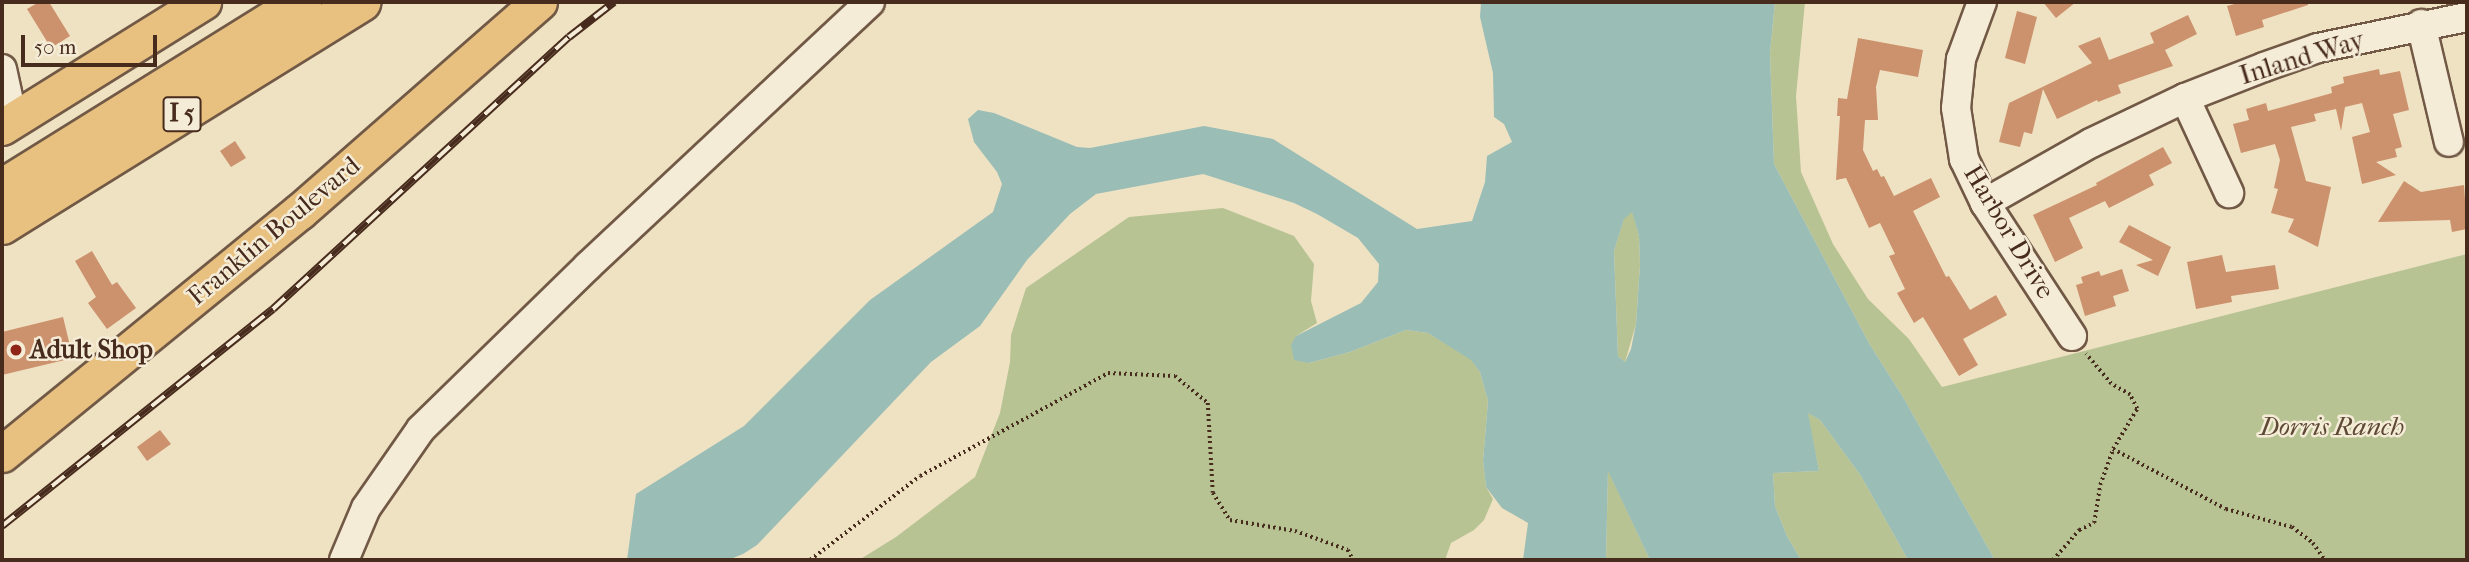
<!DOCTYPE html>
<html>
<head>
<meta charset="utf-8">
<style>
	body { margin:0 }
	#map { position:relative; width:2469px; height:562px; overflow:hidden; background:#efe2c2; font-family:"IM FELL French Canon",serif }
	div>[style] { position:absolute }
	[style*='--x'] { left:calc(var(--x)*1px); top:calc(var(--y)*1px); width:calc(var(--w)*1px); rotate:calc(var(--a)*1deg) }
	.green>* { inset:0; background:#b8c394 }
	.water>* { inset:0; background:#9abdb6 }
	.building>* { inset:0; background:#cc916d }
	.path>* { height:3.5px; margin-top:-1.75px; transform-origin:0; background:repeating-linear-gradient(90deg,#472b1d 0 2px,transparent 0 5.5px) }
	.roads { filter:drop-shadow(2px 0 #715946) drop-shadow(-2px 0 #715946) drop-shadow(0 2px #715946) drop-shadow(0 -2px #715946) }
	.minor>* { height:28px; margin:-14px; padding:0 14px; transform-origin:14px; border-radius:14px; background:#f5ecd7 }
	.major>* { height:35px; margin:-17.5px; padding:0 17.5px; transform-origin:17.5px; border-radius:17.5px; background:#e8c181 }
	.highway>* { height:38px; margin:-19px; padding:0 19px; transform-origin:19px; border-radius:19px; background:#e8c181 }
	.rail>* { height:8px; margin-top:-4px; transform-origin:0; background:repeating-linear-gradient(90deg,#f5ecd7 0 16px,#472b1d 0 32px); box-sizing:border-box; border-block:2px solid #472b1d }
	.dots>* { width:19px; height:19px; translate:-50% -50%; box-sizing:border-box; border:4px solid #f5ecd7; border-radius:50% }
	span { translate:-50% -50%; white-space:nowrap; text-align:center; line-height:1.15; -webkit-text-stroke:5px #f5ecd7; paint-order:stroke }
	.shield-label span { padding:2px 5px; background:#f5ecd7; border:2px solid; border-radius:5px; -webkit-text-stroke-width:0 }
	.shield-label { font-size:24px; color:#472b1d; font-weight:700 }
	.street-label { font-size:26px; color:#472b1d }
	.poi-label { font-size:26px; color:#472b1d; font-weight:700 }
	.left { translate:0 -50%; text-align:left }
	.park-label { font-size:26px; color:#5e4935; font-style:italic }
	.frame { position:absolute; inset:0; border:4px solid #472b1d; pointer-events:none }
	.scale { position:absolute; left:21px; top:35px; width:136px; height:32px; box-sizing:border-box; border:4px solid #472b1d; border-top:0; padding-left:9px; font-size:21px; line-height:24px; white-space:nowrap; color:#472b1d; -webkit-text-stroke:5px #f5ecd7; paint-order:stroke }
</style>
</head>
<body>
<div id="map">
	<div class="green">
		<div style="clip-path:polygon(1775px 2px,1805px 2px,1796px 96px,1801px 172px,1833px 244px,1868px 299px,1909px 339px,1942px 387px,2467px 254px,2467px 560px,1995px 560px,1903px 397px,1870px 345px,1774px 164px,1770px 53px)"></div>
		<div style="clip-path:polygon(1223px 208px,1294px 236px,1314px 264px,1311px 301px,1317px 323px,1296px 336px,1309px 363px,1350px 352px,1406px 330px,1428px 333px,1471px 359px,1480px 372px,1488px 401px,1483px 461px,1486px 487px,1493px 499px,1484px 520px,1474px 530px,1451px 543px,1445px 560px,859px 560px,896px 537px,975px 477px,1000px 413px,1010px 362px,1011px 335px,1026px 288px,1129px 217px)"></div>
		<div style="clip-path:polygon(1632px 211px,1639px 236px,1640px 265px,1636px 324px,1625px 362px,1618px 356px,1614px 251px,1624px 218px)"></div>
		<div style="clip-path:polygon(1807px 412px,1820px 420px,1861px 476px,1908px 560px,1801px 560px,1787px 536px,1775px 506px,1773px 473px,1819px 471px)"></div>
		<div style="clip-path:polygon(1608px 470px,1650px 560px,1606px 560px)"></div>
	</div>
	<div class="water">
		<div style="clip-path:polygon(evenodd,1481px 2px,1775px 2px,1770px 53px,1774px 164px,1870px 345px,1903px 397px,1995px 560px,1908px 560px,1861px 476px,1820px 420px,1808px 413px,1819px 471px,1773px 473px,1775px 506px,1787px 536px,1801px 560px,1650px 560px,1608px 471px,1606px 560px,1523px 560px,1528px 523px,1502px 508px,1486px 487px,1483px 461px,1488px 401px,1480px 372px,1471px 360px,1428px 333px,1406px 330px,1350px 352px,1309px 363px,1294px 360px,1291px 345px,1296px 336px,1361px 303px,1378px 282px,1379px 264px,1358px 238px,1317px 214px,1294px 203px,1203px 174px,1096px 194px,1070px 214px,1027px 260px,980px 326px,931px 362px,757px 545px,743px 554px,728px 560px,627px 560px,636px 494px,744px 426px,870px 300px,993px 212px,1002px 184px,997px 172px,974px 142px,968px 119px,978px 110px,994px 113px,1077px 147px,1090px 148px,1204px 126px,1273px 139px,1417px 229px,1472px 221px,1485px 182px,1487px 156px,1512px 142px,1504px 124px,1494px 117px,1493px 73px,1480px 17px,1481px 2px,1632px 212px,1639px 236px,1640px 265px,1636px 324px,1631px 349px,1625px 362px,1618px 356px,1614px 251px,1624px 219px,1632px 212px)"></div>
	</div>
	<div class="building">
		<div style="clip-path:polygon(39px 2px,49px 2px,70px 36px,51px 48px,27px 9px)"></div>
		<div style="clip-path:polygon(2043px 2px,2076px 2px,2056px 18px)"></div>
		<div style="clip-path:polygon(2242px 2px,2308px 2px,2308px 5px,2262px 20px,2264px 27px,2236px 36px,2227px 6px)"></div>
		<div style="clip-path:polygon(2017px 11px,2037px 17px,2025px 64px,2005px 58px)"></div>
		<div style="clip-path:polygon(2188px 15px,2197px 34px,2165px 50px,2173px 66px,2118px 85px,2121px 93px,2098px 102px,2097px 100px,2057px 119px,2043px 89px,2032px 134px,2024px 132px,2020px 147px,1999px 142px,2009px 103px,2092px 63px,2078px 46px,2100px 37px,2109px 60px,2154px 43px,2150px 33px)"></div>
		<div style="clip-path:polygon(1858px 38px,1923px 50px,1918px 77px,1880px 70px,1876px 87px,1878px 120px,1865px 120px,1863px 150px,1873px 171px,1877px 169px,1881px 177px,1884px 176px,1894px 196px,1931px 178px,1940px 197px,1913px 211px,1946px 277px,1949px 276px,1970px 310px,1996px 295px,2007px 315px,1963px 339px,1978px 365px,1959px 376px,1923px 317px,1914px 323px,1897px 293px,1905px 289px,1889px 256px,1895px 254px,1880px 223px,1869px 228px,1846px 178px,1836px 180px,1840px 116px,1837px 116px,1838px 98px,1847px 99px)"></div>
		<div style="clip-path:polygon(2379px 69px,2380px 75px,2400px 71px,2409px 110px,2393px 114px,2402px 147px,2395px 149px,2397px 157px,2376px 162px,2396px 175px,2362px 184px,2352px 137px,2370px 132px,2362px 103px,2345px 107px,2341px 131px,2336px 109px,2314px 114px,2316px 121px,2291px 127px,2306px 181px,2331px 187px,2318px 247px,2288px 232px,2294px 219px,2271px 213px,2278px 189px,2274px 188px,2280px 160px,2275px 144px,2241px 153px,2233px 124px,2249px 120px,2246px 109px,2266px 103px,2268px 111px,2332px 93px,2331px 87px,2344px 83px,2343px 77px)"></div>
		<div style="clip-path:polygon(235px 141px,246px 158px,231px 167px,220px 151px)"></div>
		<div style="clip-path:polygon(2163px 147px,2172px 163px,2149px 175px,2154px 185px,2109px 208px,2105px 201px,2069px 218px,2083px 248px,2055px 262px,2033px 215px,2097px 185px,2096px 183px)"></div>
		<div style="clip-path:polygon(2404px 181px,2421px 192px,2464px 185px,2467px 229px,2452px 232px,2450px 220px,2378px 222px)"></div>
		<div style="clip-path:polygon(2129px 225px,2171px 247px,2158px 276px,2136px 265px,2153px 260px,2119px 242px)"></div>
		<div style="clip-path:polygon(92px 251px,112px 285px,117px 282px,136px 308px,107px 329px,88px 303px,96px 297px,75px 261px)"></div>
		<div style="clip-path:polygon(2222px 255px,2226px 272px,2275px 265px,2279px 289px,2231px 296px,2232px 302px,2196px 309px,2187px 262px)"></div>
		<div style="clip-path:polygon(2122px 269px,2129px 291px,2113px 296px,2116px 306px,2085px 316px,2076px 285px,2083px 283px,2081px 277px,2099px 271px,2101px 276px)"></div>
		<div style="clip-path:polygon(63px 317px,73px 358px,2px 375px,2px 332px)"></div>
		<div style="clip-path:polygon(160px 430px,171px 444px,147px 461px,137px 447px)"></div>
	</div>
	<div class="path">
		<div style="--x:2113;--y:449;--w:128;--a:28"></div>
		<div style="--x:2226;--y:509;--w:68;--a:15.3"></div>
		<div style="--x:2292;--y:527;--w:26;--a:37"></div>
		<div style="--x:2313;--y:543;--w:21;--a:55"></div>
		<div style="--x:810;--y:560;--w:138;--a:-37.4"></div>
		<div style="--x:920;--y:476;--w:214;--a:-28.7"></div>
		<div style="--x:1108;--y:373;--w:67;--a:2.6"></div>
		<div style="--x:1175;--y:376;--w:43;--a:39.3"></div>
		<div style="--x:1208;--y:403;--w:90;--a:86.8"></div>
		<div style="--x:1213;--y:493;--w:32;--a:58"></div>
		<div style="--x:1230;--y:520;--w:66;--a:9.6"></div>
		<div style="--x:1295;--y:531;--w:56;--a:19.7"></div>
		<div style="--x:1348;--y:550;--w:11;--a:63"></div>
		<div style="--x:2053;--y:560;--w:40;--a:-49"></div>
		<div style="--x:2079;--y:530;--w:17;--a:-25"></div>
		<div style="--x:2094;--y:523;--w:38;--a:-81"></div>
		<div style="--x:2100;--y:485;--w:38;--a:-70"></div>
		<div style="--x:2113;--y:449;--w:47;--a:-59"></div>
		<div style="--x:2137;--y:409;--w:16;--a:-117"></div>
		<div style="--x:2130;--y:395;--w:22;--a:-150"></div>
		<div style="--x:2111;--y:384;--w:39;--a:-130"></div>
	</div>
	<div class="roads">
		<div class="minor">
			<div style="--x:1982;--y:2;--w:61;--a:110.2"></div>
			<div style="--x:1961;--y:59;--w:49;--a:95.8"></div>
			<div style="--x:1956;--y:108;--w:52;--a:81.1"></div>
			<div style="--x:1964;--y:159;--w:49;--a:64.5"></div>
			<div style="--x:1985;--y:203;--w:159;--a:56.8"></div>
			<div style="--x:2421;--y:24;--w:121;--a:76.7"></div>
			<div style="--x:2;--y:69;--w:52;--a:77.8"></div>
			<div style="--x:2185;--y:98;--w:105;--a:65.1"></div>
			<div style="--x:1985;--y:203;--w:122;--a:-29.5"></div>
			<div style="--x:2091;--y:143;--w:104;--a:-25.6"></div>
			<div style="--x:2185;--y:98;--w:85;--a:-21.4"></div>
			<div style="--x:2264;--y:67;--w:57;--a:-19.4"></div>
			<div style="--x:2318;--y:48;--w:152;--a:-11.8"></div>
			<div style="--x:344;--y:560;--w:56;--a:-67.1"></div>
			<div style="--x:366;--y:508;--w:96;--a:-55.2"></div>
			<div style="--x:421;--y:429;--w:233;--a:-44.3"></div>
			<div style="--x:588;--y:266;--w:386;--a:-43.1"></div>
		</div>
		<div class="major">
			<div style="--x:2;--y:127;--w:237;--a:-31.9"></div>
			<div style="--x:2;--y:454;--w:383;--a:-39.2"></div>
			<div style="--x:299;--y:212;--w:319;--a:-41.2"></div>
		</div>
		<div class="highway">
			<div style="--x:2;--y:189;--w:354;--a:-31.9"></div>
			<div style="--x:2;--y:225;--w:423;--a:-31.8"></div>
		</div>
	</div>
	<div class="rail">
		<div style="--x:2;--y:526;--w:347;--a:-38.7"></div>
		<div style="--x:273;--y:309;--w:402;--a:-42.6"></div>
		<div style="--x:569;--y:37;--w:57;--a:-37.9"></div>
	</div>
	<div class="dots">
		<div style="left:16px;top:350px;background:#8f2418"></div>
	</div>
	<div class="shield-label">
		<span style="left:182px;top:114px">I 5</span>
	</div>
	<div class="street-label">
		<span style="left:2302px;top:58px;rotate:-17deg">Inland Way</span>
		<span style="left:274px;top:231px;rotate:-40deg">Franklin Boulevard</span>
		<span style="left:2009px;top:232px;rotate:59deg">Harbor Drive</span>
	</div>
	<div class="poi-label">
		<span class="left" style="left:30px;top:350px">Adult Shop</span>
	</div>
	<div class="park-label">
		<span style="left:2332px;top:427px">Dorris Ranch</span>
	</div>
	<div class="frame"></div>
	<div class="scale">50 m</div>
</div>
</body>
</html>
